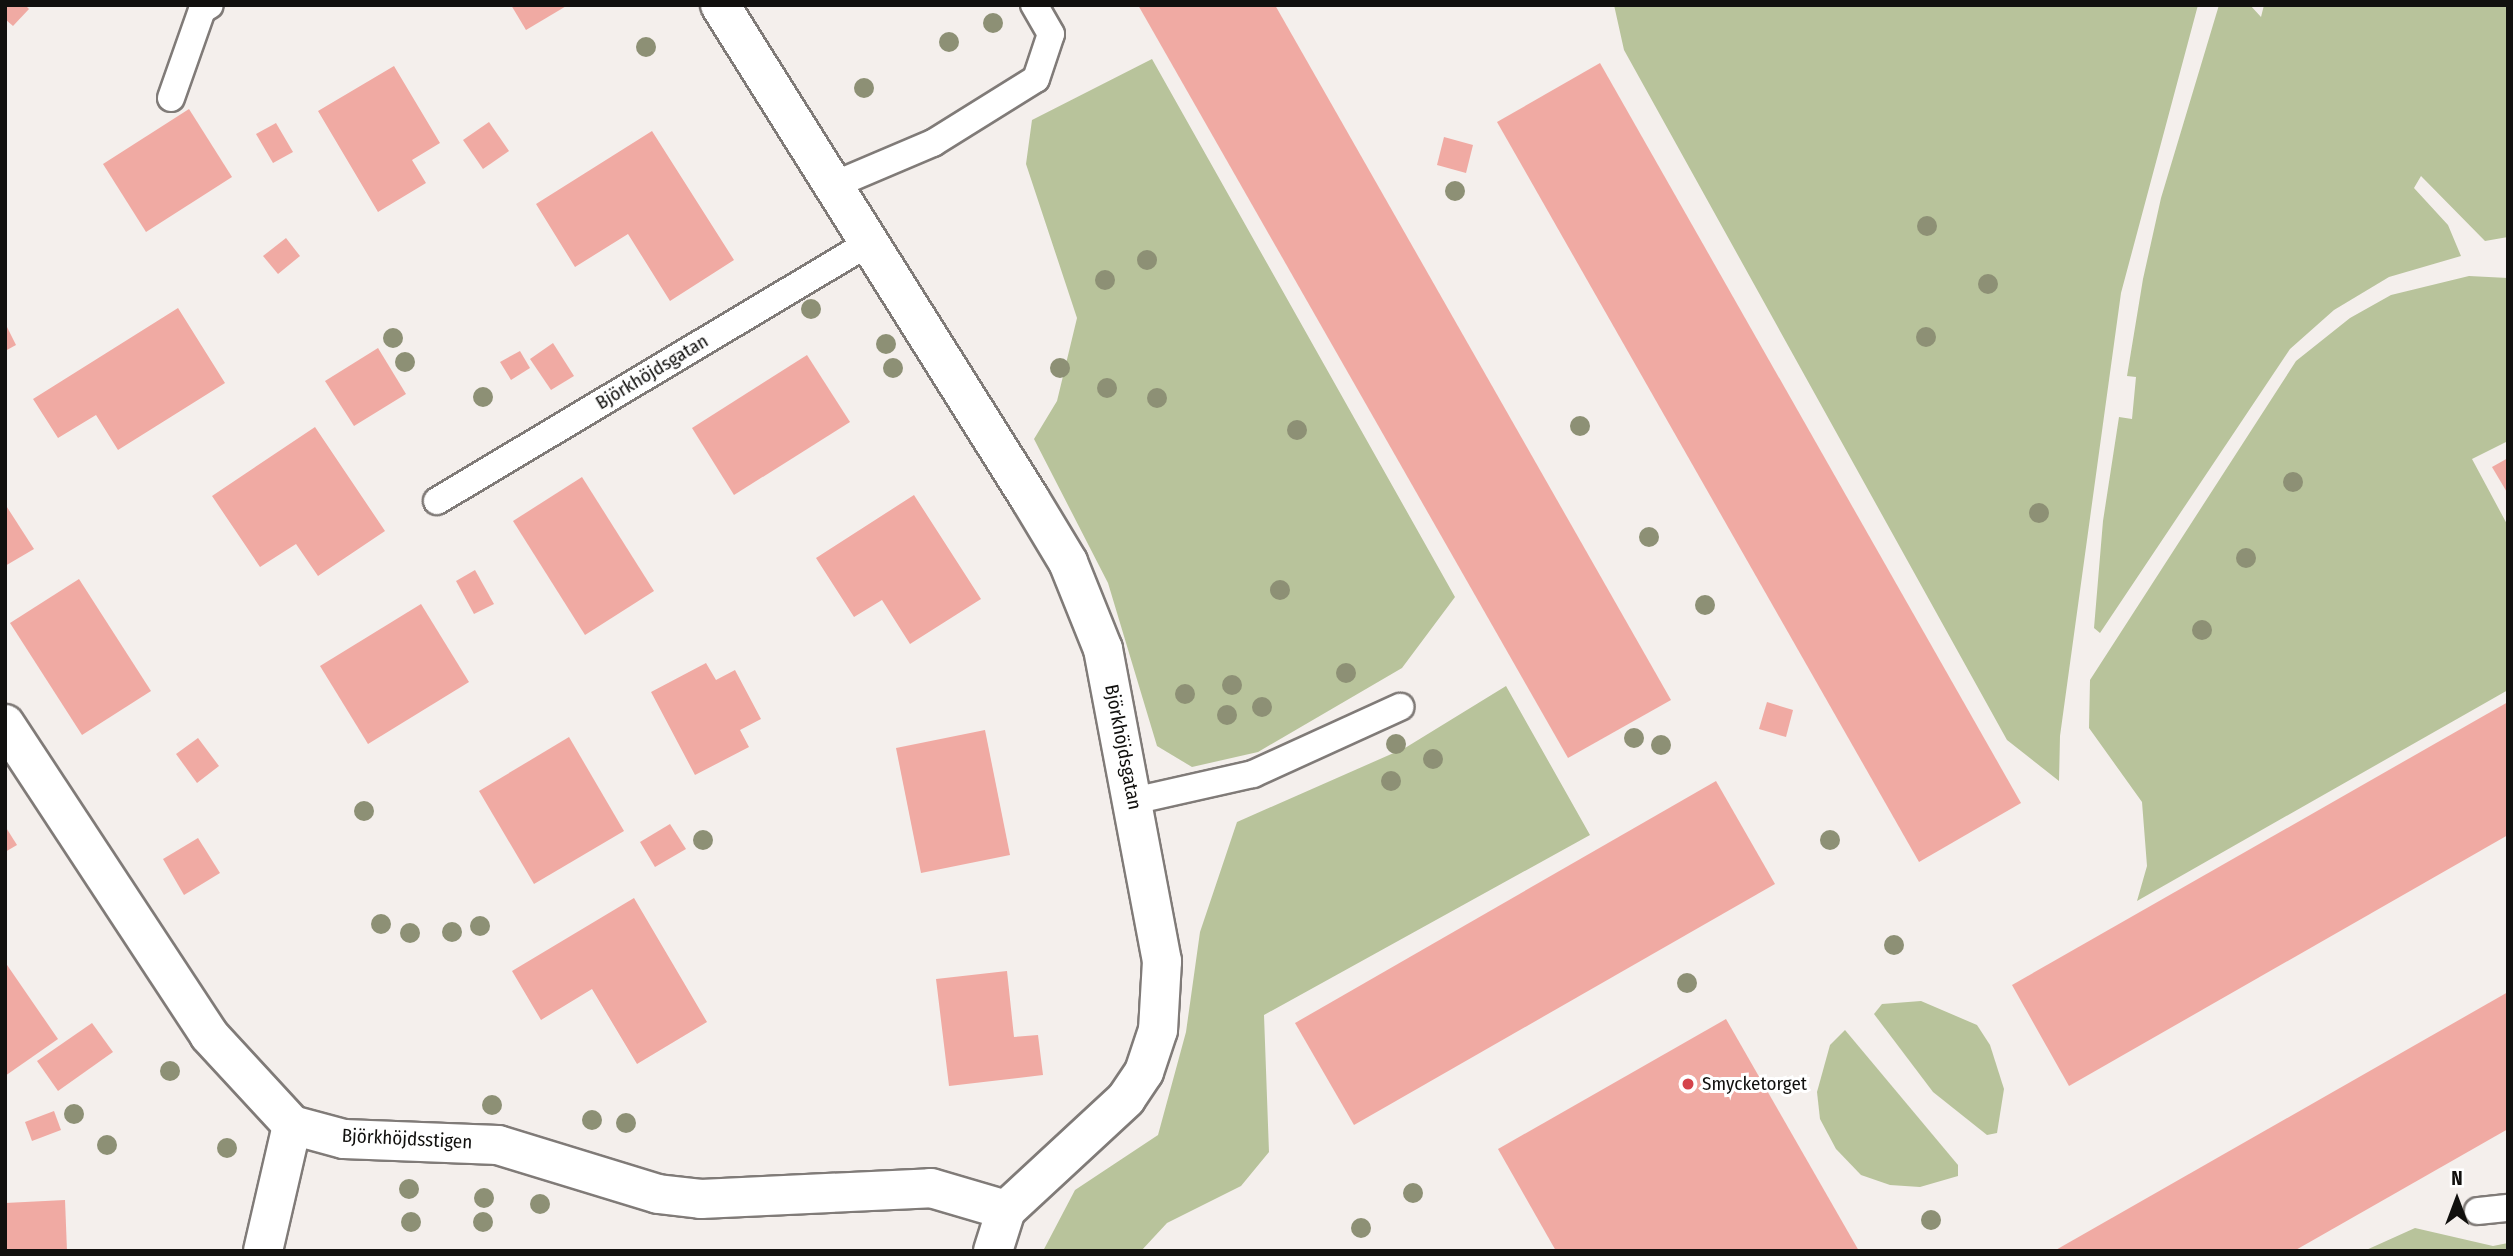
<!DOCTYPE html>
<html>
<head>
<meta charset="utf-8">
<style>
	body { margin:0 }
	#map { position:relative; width:2513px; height:1256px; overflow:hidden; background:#f4efec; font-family:"Fira Sans Condensed",sans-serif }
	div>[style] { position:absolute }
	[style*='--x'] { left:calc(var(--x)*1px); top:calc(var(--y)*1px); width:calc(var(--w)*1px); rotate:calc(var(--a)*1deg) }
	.green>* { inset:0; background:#b8c39b }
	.building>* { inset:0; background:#f0aaa3 }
	.roads { filter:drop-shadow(2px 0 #807b78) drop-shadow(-2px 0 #807b78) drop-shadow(0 2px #807b78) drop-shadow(0 -2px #807b78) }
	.lane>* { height:26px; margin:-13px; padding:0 13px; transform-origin:13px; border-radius:13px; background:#fff }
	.street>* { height:38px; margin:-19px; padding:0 19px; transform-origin:19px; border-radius:19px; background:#fff }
	.trees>* { width:20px; height:20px; margin:-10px; border-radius:50%; background:#8d9075 }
	.dots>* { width:19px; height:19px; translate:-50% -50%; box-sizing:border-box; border:4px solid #fff; border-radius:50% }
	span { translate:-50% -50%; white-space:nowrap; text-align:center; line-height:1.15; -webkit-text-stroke:6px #fff; paint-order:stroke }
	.street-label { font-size:19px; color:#11100e }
	.poi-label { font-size:19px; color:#11100e }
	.left { translate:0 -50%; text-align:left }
	.frame { position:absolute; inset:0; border:7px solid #11100e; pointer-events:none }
	.north { position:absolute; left:2422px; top:1165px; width:70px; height:70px; -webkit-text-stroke:5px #fff; paint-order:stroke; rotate:0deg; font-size:19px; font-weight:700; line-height:28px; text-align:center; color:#11100e }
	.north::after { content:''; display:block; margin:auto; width:24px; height:32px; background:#11100e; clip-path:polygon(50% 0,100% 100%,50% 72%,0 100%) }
</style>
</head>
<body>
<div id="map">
	<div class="green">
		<div style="clip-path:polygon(1614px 5px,2198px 5px,2121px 293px,2060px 736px,2059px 781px,2007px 740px,1624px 50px)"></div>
		<div style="clip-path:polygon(2219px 5px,2250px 5px,2261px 17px,2264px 5px,2508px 5px,2508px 237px,2485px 241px,2421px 176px,2414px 188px,2448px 225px,2461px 256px,2389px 277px,2334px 310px,2290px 349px,2100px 633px,2094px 628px,2103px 521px,2119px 417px,2132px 419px,2136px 377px,2127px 376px,2143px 279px,2161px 198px)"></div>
		<div style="clip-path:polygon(1152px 59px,1455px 597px,1402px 668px,1258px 752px,1192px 767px,1157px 746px,1108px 583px,1034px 439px,1057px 401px,1077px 318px,1026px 164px,1032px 120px)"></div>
		<div style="clip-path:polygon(2469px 276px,2508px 278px,2508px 441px,2472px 459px,2508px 526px,2508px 690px,2137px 901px,2147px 866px,2142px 802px,2089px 728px,2090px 680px,2296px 361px,2350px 318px,2391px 295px)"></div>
		<div style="clip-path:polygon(1506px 686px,1590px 835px,1264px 1015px,1269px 1152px,1241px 1186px,1167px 1223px,1141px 1251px,1043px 1251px,1075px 1190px,1158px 1135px,1186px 1032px,1200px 932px,1237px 822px,1405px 748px)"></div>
		<div style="clip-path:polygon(1921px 1001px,1977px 1025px,1990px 1045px,2004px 1089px,1997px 1133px,1987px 1135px,1933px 1092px,1874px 1014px,1882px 1004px)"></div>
		<div style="clip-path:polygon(1845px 1030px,1958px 1165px,1958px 1176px,1920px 1187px,1890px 1185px,1861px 1175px,1836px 1149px,1820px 1119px,1817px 1092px,1830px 1045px)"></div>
		<div style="clip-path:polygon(2415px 1228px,2493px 1246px,2508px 1243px,2508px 1251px,2364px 1251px)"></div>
	</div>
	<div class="building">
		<div style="clip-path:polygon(5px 5px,25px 5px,29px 9px,13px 26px,5px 19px)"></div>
		<div style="clip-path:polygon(511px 5px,568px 5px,526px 30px)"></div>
		<div style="clip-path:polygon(1138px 5px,1275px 5px,1671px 700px,1568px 758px)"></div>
		<div style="clip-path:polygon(1600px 63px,2021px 803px,1919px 862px,1497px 122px)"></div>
		<div style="clip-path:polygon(394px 66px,440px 143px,412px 160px,426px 183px,378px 212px,318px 111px)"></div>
		<div style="clip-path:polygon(189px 109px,232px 177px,146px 232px,103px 164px)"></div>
		<div style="clip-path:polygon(489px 122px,509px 151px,483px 169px,463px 140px)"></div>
		<div style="clip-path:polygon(276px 123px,293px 152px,273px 163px,256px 134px)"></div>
		<div style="clip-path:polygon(652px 131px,734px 260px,670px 301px,628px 234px,575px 267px,536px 204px)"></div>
		<div style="clip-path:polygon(1444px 137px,1473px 145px,1466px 173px,1437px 165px)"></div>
		<div style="clip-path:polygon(286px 238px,300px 256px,278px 274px,263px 256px)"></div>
		<div style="clip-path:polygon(178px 308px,225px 383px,118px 450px,96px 415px,58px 438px,33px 399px)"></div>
		<div style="clip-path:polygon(5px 323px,16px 345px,5px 351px)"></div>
		<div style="clip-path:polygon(553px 343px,574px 376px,551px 390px,530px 359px)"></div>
		<div style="clip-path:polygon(378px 348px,406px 394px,354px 426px,325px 381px)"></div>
		<div style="clip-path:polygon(520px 351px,530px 368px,511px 380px,500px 362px)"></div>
		<div style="clip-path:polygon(807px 355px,850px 422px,734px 495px,692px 428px)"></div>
		<div style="clip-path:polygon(315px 427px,385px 531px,318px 576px,296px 544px,260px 567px,212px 496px)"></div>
		<div style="clip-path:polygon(2508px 458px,2508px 494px,2492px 467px)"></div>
		<div style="clip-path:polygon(582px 477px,654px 591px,585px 635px,513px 521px)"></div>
		<div style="clip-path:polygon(914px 495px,981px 599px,910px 644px,882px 600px,854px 617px,816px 558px)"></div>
		<div style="clip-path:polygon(5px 504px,34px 549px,5px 566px)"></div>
		<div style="clip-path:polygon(475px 570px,494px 604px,474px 614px,456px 581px)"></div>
		<div style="clip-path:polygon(79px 579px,151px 691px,82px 735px,10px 623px)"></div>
		<div style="clip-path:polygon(421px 604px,469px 682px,368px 744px,320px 666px)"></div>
		<div style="clip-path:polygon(706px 663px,716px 680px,735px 670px,761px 719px,740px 730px,749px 747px,695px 775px,651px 692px)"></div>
		<div style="clip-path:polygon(1767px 702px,1793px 710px,1786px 737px,1759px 729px)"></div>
		<div style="clip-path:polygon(2508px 702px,2508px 835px,2069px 1086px,2012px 985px)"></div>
		<div style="clip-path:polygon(985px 730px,1010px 855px,921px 873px,896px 748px)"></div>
		<div style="clip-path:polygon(569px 737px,624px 831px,534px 884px,479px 791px)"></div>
		<div style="clip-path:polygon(198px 738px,219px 766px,197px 783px,176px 754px)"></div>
		<div style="clip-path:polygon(1716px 781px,1775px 884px,1354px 1125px,1295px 1023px)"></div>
		<div style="clip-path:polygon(670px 824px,686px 849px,655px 867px,640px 842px)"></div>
		<div style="clip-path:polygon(5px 826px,17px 845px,5px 852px)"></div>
		<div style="clip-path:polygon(198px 838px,220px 873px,184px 895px,163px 859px)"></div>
		<div style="clip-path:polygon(634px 898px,707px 1022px,637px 1064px,592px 989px,541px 1020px,512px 971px)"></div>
		<div style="clip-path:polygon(5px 962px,58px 1039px,5px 1076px)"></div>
		<div style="clip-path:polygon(1007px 971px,1014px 1037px,1038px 1035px,1043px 1075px,949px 1086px,936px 979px)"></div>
		<div style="clip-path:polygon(2508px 992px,2508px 1129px,2294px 1251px,2054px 1251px)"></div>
		<div style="clip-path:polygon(1726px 1019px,1859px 1251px,1556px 1251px,1498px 1149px)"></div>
		<div style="clip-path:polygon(92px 1023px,113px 1052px,58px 1091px,37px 1061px)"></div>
		<div style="clip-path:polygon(54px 1111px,61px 1130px,32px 1141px,25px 1122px)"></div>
		<div style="clip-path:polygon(65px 1200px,67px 1251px,5px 1251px,5px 1203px)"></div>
	</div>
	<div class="roads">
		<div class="lane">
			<div style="--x:171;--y:98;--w:93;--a:-70.6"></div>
			<div style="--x:202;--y:10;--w:9;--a:-32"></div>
			<div style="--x:834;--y:185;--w:108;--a:-23"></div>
			<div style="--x:933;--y:143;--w:121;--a:-31.9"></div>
			<div style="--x:1036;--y:79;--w:47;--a:-71.6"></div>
			<div style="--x:1051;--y:34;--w:34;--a:-120"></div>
			<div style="--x:437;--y:501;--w:501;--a:-30.87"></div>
			<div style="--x:1133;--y:801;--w:123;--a:-12.7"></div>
			<div style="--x:1253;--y:774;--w:162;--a:-24.5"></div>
			<div style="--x:2478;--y:1211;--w:30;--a:-6"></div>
		</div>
		<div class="street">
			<div style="--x:720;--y:5;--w:583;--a:57.89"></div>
			<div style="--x:1030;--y:499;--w:74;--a:58.9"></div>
			<div style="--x:1068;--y:562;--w:94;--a:68.1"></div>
			<div style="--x:1103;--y:649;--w:318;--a:79.3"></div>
			<div style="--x:1162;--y:961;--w:69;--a:93.3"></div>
			<div style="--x:1158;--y:1030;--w:44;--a:108.4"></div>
			<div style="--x:1144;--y:1072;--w:32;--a:124"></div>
			<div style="--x:1126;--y:1099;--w:163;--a:137.2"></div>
			<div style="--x:1006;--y:1210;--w:43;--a:107.6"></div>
			<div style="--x:5;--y:724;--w:372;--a:56.7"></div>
			<div style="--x:209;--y:1035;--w:122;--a:47.3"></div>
			<div style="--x:292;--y:1125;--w:54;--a:15.1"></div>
			<div style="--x:344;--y:1139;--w:154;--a:2.2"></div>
			<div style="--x:498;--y:1145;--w:167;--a:17"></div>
			<div style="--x:658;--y:1194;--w:43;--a:6.6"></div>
			<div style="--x:701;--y:1199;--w:230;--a:-2.7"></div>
			<div style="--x:931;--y:1188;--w:78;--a:16.3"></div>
			<div style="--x:263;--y:1251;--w:129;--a:-77"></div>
		</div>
	</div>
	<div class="trees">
		<div style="left:993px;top:23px"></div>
		<div style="left:949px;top:42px"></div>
		<div style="left:646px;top:47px"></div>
		<div style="left:864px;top:88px"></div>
		<div style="left:1455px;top:191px"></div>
		<div style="left:1927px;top:226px"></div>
		<div style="left:1147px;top:260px"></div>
		<div style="left:1105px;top:280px"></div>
		<div style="left:1988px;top:284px"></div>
		<div style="left:811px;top:309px"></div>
		<div style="left:1926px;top:337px"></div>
		<div style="left:393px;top:338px"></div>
		<div style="left:886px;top:344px"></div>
		<div style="left:405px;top:362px"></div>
		<div style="left:893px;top:368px"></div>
		<div style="left:1060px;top:368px"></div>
		<div style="left:1107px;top:388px"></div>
		<div style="left:483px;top:397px"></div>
		<div style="left:1157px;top:398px"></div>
		<div style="left:1580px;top:426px"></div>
		<div style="left:1297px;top:430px"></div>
		<div style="left:2293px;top:482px"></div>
		<div style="left:2039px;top:513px"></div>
		<div style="left:1649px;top:537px"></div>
		<div style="left:2246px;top:558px"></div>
		<div style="left:1280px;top:590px"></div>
		<div style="left:1705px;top:605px"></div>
		<div style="left:2202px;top:630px"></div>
		<div style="left:1346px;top:673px"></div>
		<div style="left:1232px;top:685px"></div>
		<div style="left:1185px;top:694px"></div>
		<div style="left:1262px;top:707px"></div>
		<div style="left:1227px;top:715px"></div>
		<div style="left:1634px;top:738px"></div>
		<div style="left:1396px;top:744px"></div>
		<div style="left:1661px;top:745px"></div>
		<div style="left:1433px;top:759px"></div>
		<div style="left:1391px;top:781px"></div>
		<div style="left:364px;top:811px"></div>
		<div style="left:703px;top:840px"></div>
		<div style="left:1830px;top:840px"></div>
		<div style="left:381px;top:924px"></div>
		<div style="left:480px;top:926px"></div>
		<div style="left:452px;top:932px"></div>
		<div style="left:410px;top:933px"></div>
		<div style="left:1894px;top:945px"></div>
		<div style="left:1687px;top:983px"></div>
		<div style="left:170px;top:1071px"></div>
		<div style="left:492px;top:1105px"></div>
		<div style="left:74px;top:1114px"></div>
		<div style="left:592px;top:1120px"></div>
		<div style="left:626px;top:1123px"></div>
		<div style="left:107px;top:1145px"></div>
		<div style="left:227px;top:1148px"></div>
		<div style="left:409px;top:1189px"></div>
		<div style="left:1413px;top:1193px"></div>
		<div style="left:484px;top:1198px"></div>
		<div style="left:540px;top:1204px"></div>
		<div style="left:1931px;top:1220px"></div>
		<div style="left:411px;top:1222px"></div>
		<div style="left:483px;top:1222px"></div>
		<div style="left:1361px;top:1228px"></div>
	</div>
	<div class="dots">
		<div style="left:1688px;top:1084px;background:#d4444c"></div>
	</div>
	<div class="street-label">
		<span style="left:652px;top:372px;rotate:-31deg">Björkhöjdsgatan</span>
		<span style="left:1123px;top:747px;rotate:79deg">Björkhöjdsgatan</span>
		<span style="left:407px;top:1139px;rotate:3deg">Björkhöjdsstigen</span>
	</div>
	<div class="poi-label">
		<span class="left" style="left:1702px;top:1084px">Smycketorget</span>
	</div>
	<div class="frame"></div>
	<div class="north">N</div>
</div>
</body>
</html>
